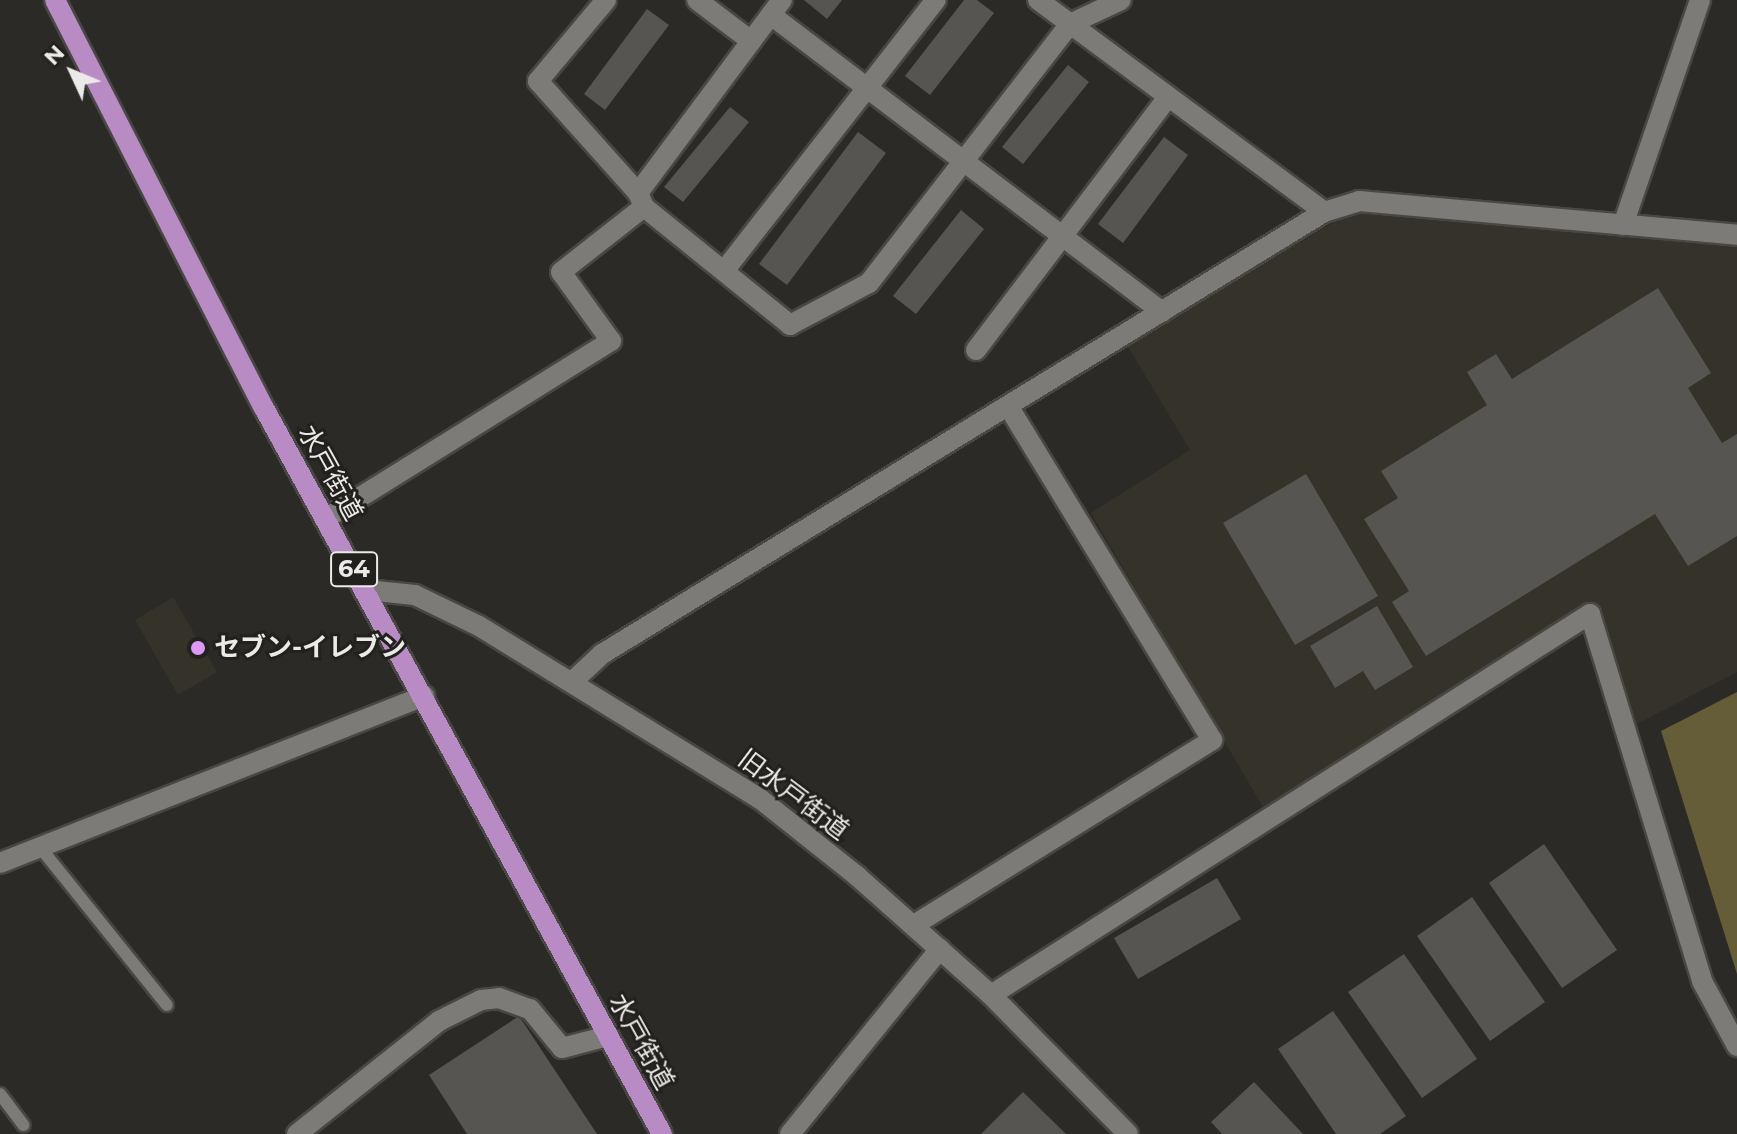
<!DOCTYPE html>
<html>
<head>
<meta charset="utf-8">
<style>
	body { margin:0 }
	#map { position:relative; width:1737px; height:1134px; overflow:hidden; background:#2b2a27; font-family:Montserrat,"Noto Sans JP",sans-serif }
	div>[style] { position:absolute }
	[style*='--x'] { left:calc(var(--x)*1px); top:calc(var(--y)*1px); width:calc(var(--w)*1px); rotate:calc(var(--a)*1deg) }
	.built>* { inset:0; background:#343229 }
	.forest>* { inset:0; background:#655c38 }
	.building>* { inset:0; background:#565552 }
	.roads { filter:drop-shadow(2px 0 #484744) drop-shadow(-2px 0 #484744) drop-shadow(0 2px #484744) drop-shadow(0 -2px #484744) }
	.lane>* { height:12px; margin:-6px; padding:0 6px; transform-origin:6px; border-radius:6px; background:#7c7b78 }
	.street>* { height:20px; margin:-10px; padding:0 10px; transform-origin:10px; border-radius:10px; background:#7c7b78 }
	.secondary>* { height:20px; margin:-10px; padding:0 10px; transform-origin:10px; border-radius:10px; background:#7c7b78 }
	.primary>* { height:20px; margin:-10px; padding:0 10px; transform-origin:10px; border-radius:10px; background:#b98bc5 }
	.dots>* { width:22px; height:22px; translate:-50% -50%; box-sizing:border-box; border:4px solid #22211e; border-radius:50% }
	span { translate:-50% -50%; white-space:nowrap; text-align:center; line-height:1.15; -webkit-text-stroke:6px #22211e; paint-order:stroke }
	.shield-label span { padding:2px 6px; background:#22211e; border:2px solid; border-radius:6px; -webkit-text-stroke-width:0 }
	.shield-label { font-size:24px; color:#ebeae8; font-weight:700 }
	.street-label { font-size:26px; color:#ebeae8 }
	.poi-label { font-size:26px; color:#ebeae8; font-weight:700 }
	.left { translate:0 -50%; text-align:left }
	.north { position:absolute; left:32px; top:32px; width:80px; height:80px; -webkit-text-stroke:6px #22211e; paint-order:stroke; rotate:314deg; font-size:22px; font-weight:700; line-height:32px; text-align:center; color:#ebeae8 }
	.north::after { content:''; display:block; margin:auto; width:28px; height:36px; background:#ebeae8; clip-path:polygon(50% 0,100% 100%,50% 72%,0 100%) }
</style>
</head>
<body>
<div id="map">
	<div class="built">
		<div style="clip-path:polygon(1359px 207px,1737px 246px,1737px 672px,1637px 724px,1602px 610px,1586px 603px,1264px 809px,1091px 513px,1190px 450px,1127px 345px)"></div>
		<div style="clip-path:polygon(173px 597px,217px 672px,178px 695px,135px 620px)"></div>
	</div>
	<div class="forest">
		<div style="clip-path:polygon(1737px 692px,1737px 974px,1661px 731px)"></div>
	</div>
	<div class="building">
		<div style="clip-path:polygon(804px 0,842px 0,827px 19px)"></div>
		<div style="clip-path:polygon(964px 0,977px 0,994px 13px,930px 95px,905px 76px)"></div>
		<div style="clip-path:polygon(647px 9px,669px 25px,605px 110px,584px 94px)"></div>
		<div style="clip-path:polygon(1068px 65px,1089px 82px,1023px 164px,1002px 147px)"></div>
		<div style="clip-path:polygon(730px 107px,749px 122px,683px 202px,664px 187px)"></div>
		<div style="clip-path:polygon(858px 132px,886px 153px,787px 285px,759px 264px)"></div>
		<div style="clip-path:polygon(1164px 137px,1188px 155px,1123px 243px,1098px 224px)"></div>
		<div style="clip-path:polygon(961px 210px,984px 229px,916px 314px,893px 296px)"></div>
		<div style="clip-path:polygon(1658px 288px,1711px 373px,1688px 388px,1722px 443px,1737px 434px,1737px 536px,1688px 566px,1655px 514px,1426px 656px,1392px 602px,1409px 591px,1364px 519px,1398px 498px,1381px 471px,1487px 405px,1467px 372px,1496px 354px,1512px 379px)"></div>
		<div style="clip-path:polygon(1306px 474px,1378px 596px,1295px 645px,1223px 523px)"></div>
		<div style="clip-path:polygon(1377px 606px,1413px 667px,1375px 690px,1363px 671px,1335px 688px,1310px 646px)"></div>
		<div style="clip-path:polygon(1544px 844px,1617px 950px,1562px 988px,1489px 883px)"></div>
		<div style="clip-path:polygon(1217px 878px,1241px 919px,1138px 979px,1114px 938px)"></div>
		<div style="clip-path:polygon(1472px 897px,1545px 1002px,1490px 1041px,1417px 936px)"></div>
		<div style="clip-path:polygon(1404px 954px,1477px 1059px,1422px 1098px,1348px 992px)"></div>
		<div style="clip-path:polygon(1333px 1011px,1406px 1116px,1380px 1134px,1336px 1134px,1278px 1049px)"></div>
		<div style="clip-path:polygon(519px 1016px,597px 1134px,467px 1134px,429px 1075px)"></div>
		<div style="clip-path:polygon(1254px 1082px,1303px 1134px,1222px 1134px,1211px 1122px)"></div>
		<div style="clip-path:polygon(1023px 1092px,1066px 1134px,981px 1134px)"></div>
	</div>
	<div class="roads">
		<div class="lane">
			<div style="--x:39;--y:846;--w:204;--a:51.2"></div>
			<div style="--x:0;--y:1094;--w:39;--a:53"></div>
		</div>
		<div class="street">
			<div style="--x:606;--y:0;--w:106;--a:130"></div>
			<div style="--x:538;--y:81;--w:150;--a:48.2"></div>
			<div style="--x:697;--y:0;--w:68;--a:37.2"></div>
			<div style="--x:1038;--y:0;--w:356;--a:36.5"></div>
			<div style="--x:771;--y:15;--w:491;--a:37.2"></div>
			<div style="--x:644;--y:207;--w:188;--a:38.9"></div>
			<div style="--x:790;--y:325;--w:89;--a:-28"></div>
			<div style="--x:869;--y:283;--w:328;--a:-52.2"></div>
			<div style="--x:1070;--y:24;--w:56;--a:-25.2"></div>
			<div style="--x:1623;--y:225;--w:238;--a:-71.1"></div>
			<div style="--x:724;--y:271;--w:344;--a:-52"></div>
			<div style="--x:976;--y:350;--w:318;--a:-52.8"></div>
			<div style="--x:325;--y:519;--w:337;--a:-31.9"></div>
			<div style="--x:611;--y:341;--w:85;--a:-125.9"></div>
			<div style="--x:561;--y:272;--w:105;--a:-38.1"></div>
			<div style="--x:644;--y:207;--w:15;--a:-113"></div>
			<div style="--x:638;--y:193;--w:241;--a:-53.3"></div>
			<div style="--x:573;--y:681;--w:40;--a:-43"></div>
			<div style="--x:602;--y:654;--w:847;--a:-31.47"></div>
			<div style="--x:1324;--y:212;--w:37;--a:-17"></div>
			<div style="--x:1359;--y:201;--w:380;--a:5.1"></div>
			<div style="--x:0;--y:863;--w:456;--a:-21.5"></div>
			<div style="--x:914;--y:925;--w:351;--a:-31.8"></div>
			<div style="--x:1212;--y:740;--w:391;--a:-121.4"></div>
			<div style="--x:991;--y:995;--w:710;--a:-32.46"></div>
			<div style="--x:1590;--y:614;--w:384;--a:73"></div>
			<div style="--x:1702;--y:981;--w:74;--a:61.7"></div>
			<div style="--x:297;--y:1134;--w:181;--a:-38.5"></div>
			<div style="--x:439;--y:1021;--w:47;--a:-26.6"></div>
			<div style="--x:481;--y:1000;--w:18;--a:-6"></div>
			<div style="--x:499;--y:998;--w:33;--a:20"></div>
			<div style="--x:530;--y:1009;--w:50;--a:50.6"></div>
			<div style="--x:562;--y:1048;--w:48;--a:-14.6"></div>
			<div style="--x:790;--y:1134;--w:238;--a:-51"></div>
		</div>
		<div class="secondary">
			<div style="--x:366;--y:590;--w:49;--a:5.8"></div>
			<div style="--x:415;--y:595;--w:71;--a:25.8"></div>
			<div style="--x:479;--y:626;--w:329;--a:31.6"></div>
			<div style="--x:759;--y:798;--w:125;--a:38.5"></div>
			<div style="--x:857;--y:876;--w:179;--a:41.6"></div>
			<div style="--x:991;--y:995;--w:195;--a:45.4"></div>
		</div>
		<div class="primary">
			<div style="--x:55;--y:0;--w:458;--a:62.9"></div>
			<div style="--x:264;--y:408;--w:828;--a:61.27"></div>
		</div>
	</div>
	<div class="dots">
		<div style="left:198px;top:648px;background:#dd99f3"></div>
	</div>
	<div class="shield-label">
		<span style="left:354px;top:569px">64</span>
	</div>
	<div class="street-label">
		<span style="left:330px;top:473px;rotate:61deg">水戸街道</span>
		<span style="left:793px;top:795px;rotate:37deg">旧水戸街道</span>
		<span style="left:641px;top:1042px;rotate:61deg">水戸街道</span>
	</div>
	<div class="poi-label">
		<span class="left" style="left:214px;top:648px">セブン-イレブン</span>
	</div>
	<div class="north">N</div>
</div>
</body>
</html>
